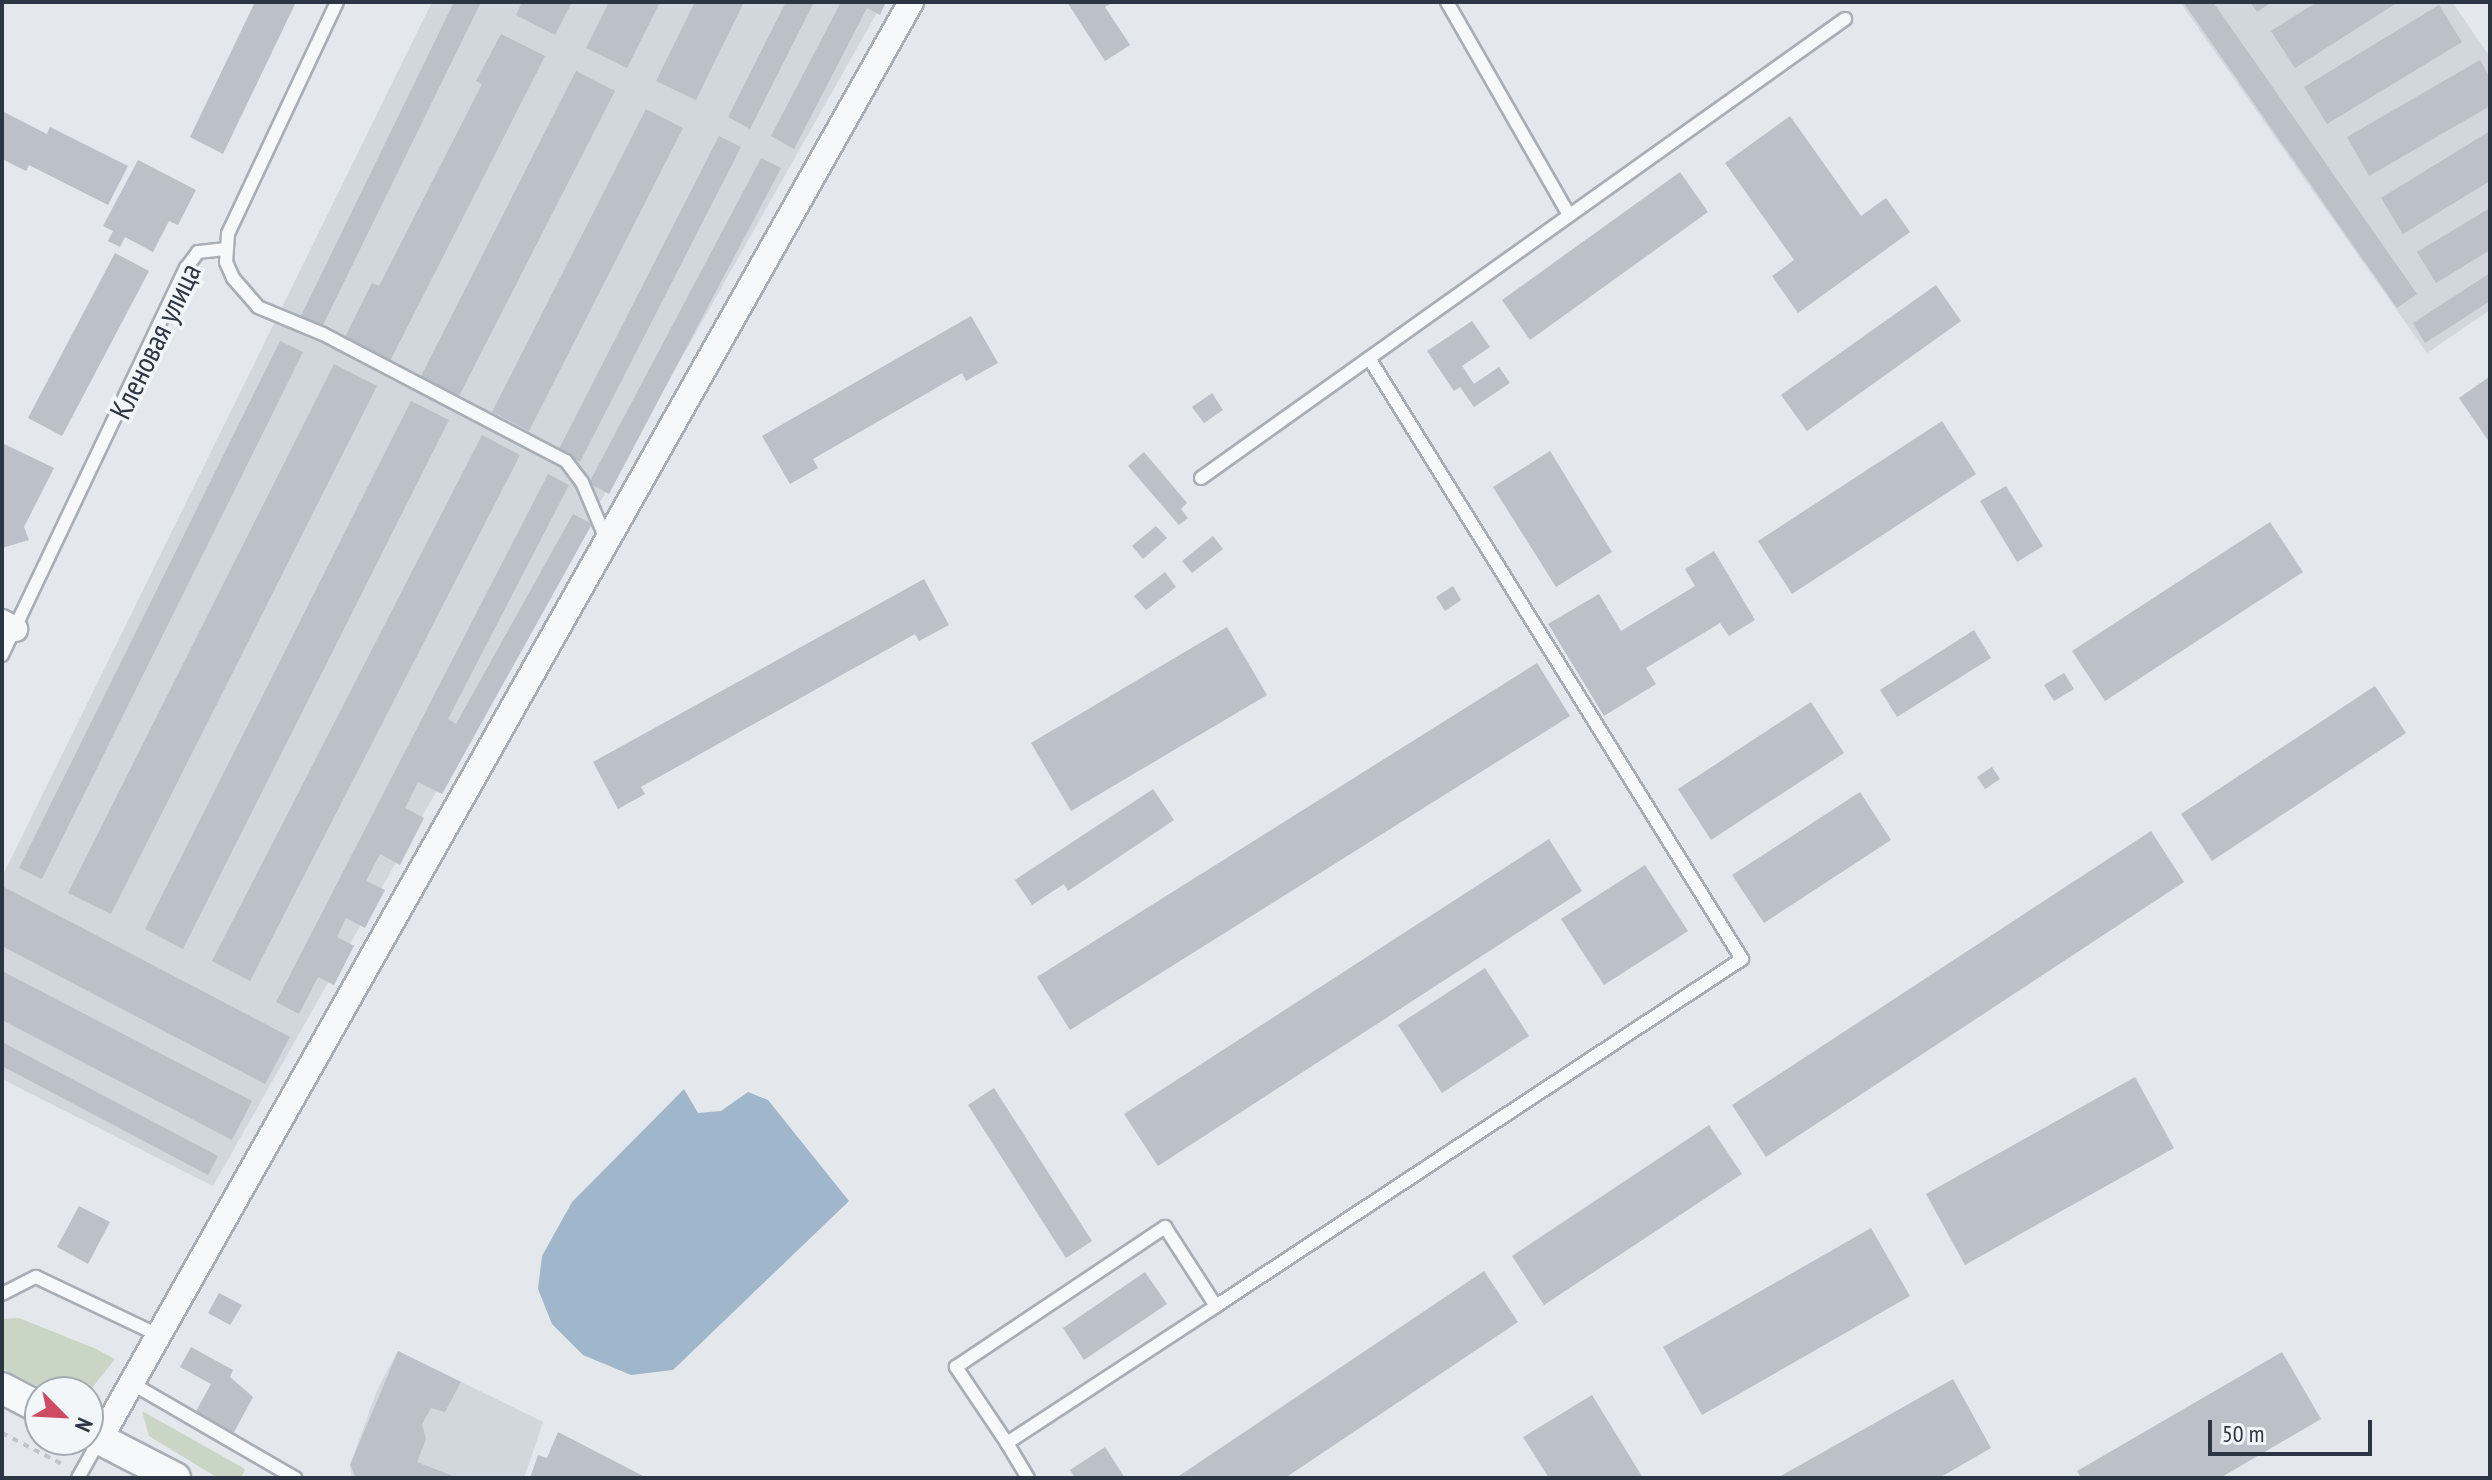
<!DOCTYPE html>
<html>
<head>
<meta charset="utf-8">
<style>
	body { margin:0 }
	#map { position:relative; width:2492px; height:1480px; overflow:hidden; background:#e4e7eb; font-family:"PT Sans Narrow",sans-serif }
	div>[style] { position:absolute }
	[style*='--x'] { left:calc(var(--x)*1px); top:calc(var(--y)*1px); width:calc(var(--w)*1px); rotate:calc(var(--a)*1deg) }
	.built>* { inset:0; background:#d2d6dd }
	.green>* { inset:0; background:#c9d5c5 }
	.water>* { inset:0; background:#a0b6ca }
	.building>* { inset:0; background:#bbc0c9 }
	.path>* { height:4px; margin-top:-2px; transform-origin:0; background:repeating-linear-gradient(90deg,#c1c5cb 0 6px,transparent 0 12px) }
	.roads { filter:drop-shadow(2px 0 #a9aeb6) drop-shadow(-2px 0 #a9aeb6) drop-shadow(0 2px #a9aeb6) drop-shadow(0 -2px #a9aeb6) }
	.service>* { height:12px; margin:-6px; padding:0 6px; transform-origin:6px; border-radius:6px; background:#f6f8fa }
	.minor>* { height:24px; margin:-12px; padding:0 12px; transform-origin:12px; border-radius:12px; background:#f6f8fa }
	.tertiary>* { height:30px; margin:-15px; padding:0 15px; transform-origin:15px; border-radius:15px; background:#f6f8fa }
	span { translate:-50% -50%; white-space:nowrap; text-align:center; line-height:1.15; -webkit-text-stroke:7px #f3f6f8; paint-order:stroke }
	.street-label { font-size:30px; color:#2b3544 }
	.frame { position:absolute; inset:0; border:4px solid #2b3544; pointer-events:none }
	.north { position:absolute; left:24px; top:1376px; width:80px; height:80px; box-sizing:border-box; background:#f3f6f8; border:2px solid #a3a9b0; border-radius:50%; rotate:114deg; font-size:22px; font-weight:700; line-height:32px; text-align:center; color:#2b3544 }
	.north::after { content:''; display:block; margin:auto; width:28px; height:36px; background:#cd4c63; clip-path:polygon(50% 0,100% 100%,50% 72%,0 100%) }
	.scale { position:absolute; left:2208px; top:1420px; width:164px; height:36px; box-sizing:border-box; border:4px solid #2b3544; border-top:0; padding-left:10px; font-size:24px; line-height:28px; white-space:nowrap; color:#2b3544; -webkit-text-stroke:6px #f3f6f8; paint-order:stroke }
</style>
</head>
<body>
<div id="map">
	<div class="built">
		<div style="clip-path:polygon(432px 2px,883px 2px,213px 1186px,2px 1079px,2px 877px)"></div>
		<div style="clip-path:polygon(2180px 2px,2452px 2px,2490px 57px,2490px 310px,2427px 353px)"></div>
		<div style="clip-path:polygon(398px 1351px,543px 1422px,524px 1478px,352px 1478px,350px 1465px,378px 1388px)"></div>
	</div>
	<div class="green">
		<div style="clip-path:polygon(19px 1318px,96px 1349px,115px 1359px,88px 1393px,49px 1392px,2px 1368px,2px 1319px)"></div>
		<div style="clip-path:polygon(142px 1411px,245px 1469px,241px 1478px,218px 1478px,149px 1436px)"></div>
	</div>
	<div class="water">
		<div style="clip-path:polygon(684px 1089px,698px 1113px,721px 1111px,748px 1092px,768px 1100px,849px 1201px,673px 1370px,631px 1375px,583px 1355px,552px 1324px,538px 1289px,542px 1256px,572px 1202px)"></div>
	</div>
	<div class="building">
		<div style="clip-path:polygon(255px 2px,296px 2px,223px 154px,190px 137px)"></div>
		<div style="clip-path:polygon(454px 2px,481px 2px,321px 329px,300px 318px)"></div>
		<div style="clip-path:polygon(522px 2px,572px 2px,555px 35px,516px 15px)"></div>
		<div style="clip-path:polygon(609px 2px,660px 2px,627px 68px,586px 48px)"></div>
		<div style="clip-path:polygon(695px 2px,744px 2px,696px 100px,656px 81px)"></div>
		<div style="clip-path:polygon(786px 2px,814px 2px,750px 129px,728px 117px)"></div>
		<div style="clip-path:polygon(841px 2px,886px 2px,880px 15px,867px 8px,794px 149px,771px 136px)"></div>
		<div style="clip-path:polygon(1067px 2px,1113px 2px,1105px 7px,1130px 45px,1105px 61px)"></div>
		<div style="clip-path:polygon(2183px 2px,2213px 2px,2417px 294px,2397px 308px)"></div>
		<div style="clip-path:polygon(2250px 2px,2272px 2px,2257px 12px)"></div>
		<div style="clip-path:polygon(2317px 2px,2398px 2px,2295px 68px,2271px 31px)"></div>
		<div style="clip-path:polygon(2439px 5px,2462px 42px,2327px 124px,2304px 87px)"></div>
		<div style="clip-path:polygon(501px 34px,545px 56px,388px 365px,343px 341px,372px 283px,379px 286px,482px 84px,476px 81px)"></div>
		<div style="clip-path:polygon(2480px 60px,2490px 78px,2490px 106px,2369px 176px,2347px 137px)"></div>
		<div style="clip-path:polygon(576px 71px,615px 91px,458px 398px,420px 378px)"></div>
		<div style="clip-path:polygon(646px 109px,683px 128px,529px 431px,492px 412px)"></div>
		<div style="clip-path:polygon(2px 111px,47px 134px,50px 127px,128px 166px,108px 205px,29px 165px,26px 171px,2px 159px)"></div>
		<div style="clip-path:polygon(1790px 116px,1861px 216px,1886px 198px,1910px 232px,1798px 313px,1772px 276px,1794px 260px,1725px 163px)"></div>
		<div style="clip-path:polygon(2490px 131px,2490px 181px,2403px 234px,2381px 198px)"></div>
		<div style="clip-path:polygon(719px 136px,741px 147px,580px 462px,558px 451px)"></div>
		<div style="clip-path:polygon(761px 158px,781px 168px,609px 494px,589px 483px)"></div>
		<div style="clip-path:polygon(138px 160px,196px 190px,178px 225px,169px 221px,153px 252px,125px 237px,120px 247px,108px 241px,113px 231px,103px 226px)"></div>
		<div style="clip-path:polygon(1680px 172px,1708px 212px,1530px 340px,1502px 300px)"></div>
		<div style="clip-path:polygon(2490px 208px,2490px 250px,2436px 283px,2417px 252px)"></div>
		<div style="clip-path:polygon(115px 253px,149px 271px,62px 436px,28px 418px)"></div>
		<div style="clip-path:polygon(2490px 273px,2490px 301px,2425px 343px,2413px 323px)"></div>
		<div style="clip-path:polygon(1936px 285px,1961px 321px,1807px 431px,1781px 395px)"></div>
		<div style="clip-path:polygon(971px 316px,998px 363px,966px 381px,962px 373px,813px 459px,818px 468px,790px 484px,762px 436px)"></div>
		<div style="clip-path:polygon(1472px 321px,1490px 347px,1462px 366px,1474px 384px,1499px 367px,1510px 383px,1474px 407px,1460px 387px,1454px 391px,1427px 351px)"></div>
		<div style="clip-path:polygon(280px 341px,303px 352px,42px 879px,19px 868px)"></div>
		<div style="clip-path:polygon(334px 364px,377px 386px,111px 914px,68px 893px)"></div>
		<div style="clip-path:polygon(2489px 377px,2490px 379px,2490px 443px,2459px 398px)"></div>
		<div style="clip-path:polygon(1212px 393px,1223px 410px,1204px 423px,1192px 407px)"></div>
		<div style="clip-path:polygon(411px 401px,449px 420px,183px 949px,145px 929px)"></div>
		<div style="clip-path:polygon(1942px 421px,1976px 474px,1792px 594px,1758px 541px)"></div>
		<div style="clip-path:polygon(482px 435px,520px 455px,250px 981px,212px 961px)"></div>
		<div style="clip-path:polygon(2px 443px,54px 468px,24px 527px,29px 540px,2px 548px)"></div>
		<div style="clip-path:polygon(1550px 451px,1612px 552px,1556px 587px,1493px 487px)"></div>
		<div style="clip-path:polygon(1144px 452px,1187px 503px,1181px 509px,1188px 518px,1179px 525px,1128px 466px)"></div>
		<div style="clip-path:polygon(548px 474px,569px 485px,448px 719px,456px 724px,573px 514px,592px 524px,442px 794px,418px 782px,405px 808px,424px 818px,400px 865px,380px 854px,366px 881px,385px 890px,365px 928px,346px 918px,337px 937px,354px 946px,334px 985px,318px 977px,299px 1014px,276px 1002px)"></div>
		<div style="clip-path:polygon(2006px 486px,2043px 546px,2017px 562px,1980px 501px)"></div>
		<div style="clip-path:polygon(2270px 522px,2303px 572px,2105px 701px,2072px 651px)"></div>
		<div style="clip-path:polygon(1156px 526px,1167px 538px,1143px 559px,1132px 546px)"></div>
		<div style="clip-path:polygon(1213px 536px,1223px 549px,1192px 573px,1182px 561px)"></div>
		<div style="clip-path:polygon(1714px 551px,1755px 620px,1729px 636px,1720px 623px,1646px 668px,1656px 684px,1604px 716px,1548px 624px,1599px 594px,1621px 631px,1695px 586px,1685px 569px)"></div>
		<div style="clip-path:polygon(1165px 572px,1176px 587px,1146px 610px,1134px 596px)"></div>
		<div style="clip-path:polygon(924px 579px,949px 625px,919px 641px,915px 634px,641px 787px,645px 794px,618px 809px,593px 762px)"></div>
		<div style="clip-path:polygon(1453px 586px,1461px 600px,1445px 611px,1436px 597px)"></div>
		<div style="clip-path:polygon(1227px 627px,1267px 695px,1071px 811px,1031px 743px)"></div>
		<div style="clip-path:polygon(1974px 630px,1991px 658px,1897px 717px,1880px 690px)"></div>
		<div style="clip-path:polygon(1537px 663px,1570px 716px,1070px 1030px,1037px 977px)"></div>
		<div style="clip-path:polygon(2064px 673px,2074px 689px,2054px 701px,2044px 685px)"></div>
		<div style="clip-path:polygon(2375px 686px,2406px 733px,2212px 861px,2181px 814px)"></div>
		<div style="clip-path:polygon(1811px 702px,1844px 753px,1711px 840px,1678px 789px)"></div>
		<div style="clip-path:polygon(1992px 767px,2000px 779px,1985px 789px,1977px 777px)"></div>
		<div style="clip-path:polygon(1153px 789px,1174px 820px,1068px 891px,1064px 884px,1032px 905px,1015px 880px)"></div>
		<div style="clip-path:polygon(1860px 792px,1891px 840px,1764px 923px,1732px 875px)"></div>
		<div style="clip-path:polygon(2151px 831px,2184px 882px,1766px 1157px,1732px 1105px)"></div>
		<div style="clip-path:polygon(1549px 839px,1582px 891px,1158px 1166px,1124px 1114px)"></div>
		<div style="clip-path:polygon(1645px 865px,1688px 931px,1604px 985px,1561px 919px)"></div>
		<div style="clip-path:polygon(4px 887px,290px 1037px,265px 1084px,2px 946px)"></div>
		<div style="clip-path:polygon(1485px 968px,1529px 1036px,1442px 1093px,1398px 1025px)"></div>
		<div style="clip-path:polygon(2px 971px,252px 1101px,232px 1140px,2px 1020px)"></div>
		<div style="clip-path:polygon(2px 1042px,218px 1156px,208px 1175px,2px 1066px)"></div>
		<div style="clip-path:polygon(2135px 1077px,2174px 1148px,1965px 1265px,1926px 1194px)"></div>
		<div style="clip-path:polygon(994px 1088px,1092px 1241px,1066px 1258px,968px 1105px)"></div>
		<div style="clip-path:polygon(1709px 1125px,1742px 1174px,1544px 1305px,1512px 1256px)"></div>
		<div style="clip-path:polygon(79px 1206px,110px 1222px,88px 1264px,57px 1247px)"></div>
		<div style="clip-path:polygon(1871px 1228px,1910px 1296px,1702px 1415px,1663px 1347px)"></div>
		<div style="clip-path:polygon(1484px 1271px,1518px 1322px,1285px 1478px,1176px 1478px)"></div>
		<div style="clip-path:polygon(1145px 1272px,1167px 1304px,1084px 1360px,1063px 1328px)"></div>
		<div style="clip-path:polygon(219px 1293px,242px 1305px,230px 1325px,208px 1313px)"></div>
		<div style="clip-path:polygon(191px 1347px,233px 1370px,230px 1377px,253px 1397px,233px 1434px,195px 1413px,211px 1384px,180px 1367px)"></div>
		<div style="clip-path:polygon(398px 1351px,461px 1382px,445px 1412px,431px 1408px,422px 1424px,426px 1439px,417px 1462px,458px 1478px,356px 1478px,350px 1465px)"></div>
		<div style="clip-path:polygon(2282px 1352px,2321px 1419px,2220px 1478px,2081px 1478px,2077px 1471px)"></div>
		<div style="clip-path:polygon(1953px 1379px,1991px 1448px,1939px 1478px,1777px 1478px)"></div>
		<div style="clip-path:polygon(1592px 1395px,1643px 1478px,1549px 1478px,1523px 1437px)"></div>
		<div style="clip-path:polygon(558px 1432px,647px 1478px,530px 1478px,538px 1455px,547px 1458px)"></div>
		<div style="clip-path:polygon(1105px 1447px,1125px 1478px,1075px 1478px,1070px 1470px)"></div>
	</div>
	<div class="path">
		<div style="--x:2;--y:1433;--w:72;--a:27.3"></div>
	</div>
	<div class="roads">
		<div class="service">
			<div style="--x:337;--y:2;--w:256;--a:115.2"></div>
			<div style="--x:228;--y:234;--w:28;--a:94"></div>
			<div style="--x:226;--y:262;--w:17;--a:66"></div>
			<div style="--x:233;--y:278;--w:38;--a:49"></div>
			<div style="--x:258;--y:307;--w:70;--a:22.6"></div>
			<div style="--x:323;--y:334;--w:274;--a:27.6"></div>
			<div style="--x:566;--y:461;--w:26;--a:53"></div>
			<div style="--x:582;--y:482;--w:62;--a:67.2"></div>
			<div style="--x:1447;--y:2;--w:245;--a:60.2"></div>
			<div style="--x:1201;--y:478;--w:791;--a:-35.48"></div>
			<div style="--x:2;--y:655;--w:429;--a:-64.6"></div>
			<div style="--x:186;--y:268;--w:20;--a:-53"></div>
			<div style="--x:198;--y:252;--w:27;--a:-6"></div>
			<div style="--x:2;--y:1294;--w:38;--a:-27"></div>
			<div style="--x:36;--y:1277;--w:135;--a:25.4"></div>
			<div style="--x:131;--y:1383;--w:190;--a:30.1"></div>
			<div style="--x:1007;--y:1443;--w:92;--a:-123.9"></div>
			<div style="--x:956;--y:1367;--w:252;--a:-33.8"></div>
			<div style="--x:1165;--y:1227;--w:94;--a:57.2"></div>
			<div style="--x:1216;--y:1306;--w:630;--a:-33.41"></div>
			<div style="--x:1742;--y:959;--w:707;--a:-121.83"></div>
			<div style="--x:78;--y:1478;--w:45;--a:-60.6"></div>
			<div style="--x:1028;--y:1478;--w:41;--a:-121"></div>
			<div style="--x:1007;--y:1443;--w:250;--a:-33.2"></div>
		</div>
		<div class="minor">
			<div style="--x:2;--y:622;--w:15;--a:28"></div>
			<div style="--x:100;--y:1439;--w:1650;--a:-60.56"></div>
		</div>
		<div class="tertiary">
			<div style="--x:2;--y:1388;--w:43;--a:27.8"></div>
			<div style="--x:88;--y:1433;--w:98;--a:27.3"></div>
		</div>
	</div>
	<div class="street-label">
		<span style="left:155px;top:341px;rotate:-64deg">Кленовая улица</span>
	</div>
	<div class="frame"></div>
	<div class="north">N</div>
	<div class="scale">50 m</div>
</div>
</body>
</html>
